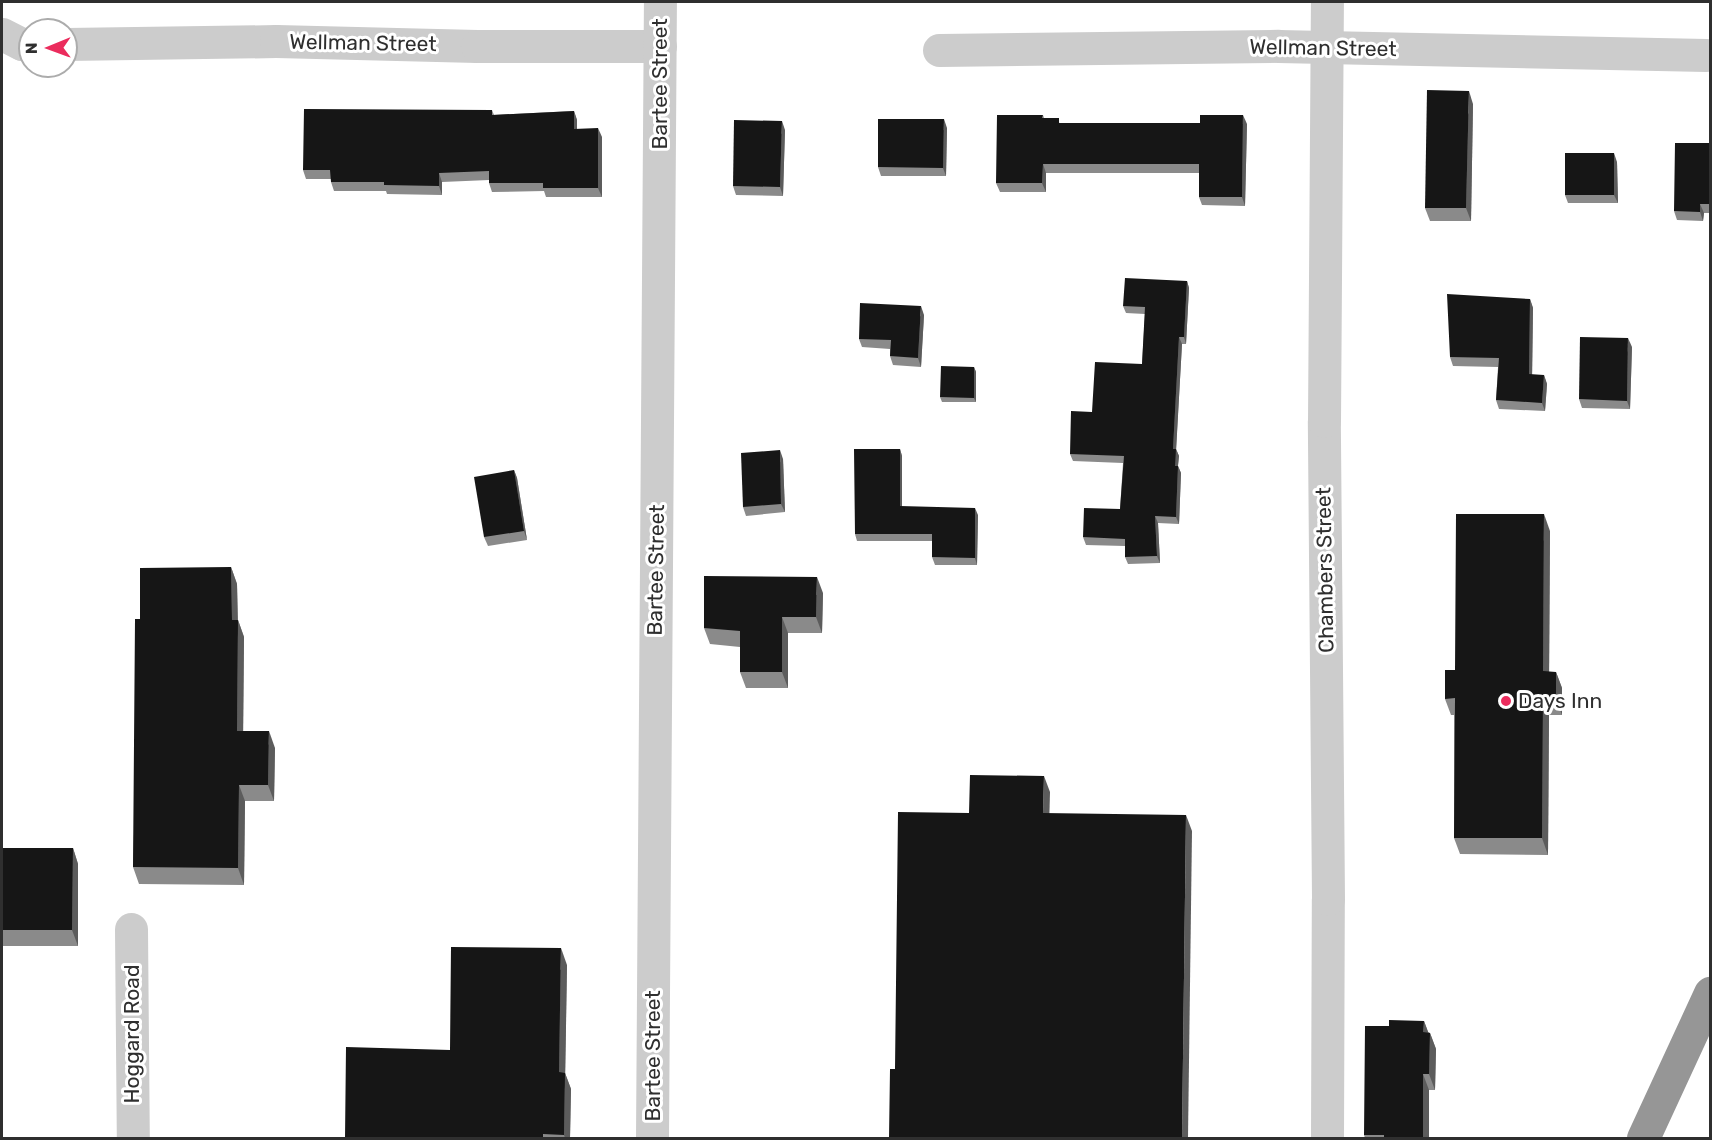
<!DOCTYPE html>
<html>
<head>
<meta charset="utf-8">
<style>
	body { margin:0 }
	#map { position:relative; width:1712px; height:1140px; overflow:hidden; background:#fff; font-family:Rubik,sans-serif }
	div>[style] { position:absolute }
	[style*='--x'] { left:calc(var(--x)*1px); top:calc(var(--y)*1px); width:calc(var(--w)*1px); rotate:calc(var(--a)*1deg) }
	.minor>* { height:33px; margin:-16.5px; padding:0 16.5px; transform-origin:16.5px; border-radius:16.5px; background:#ccc }
	.highway>* { height:33px; margin:-16.5px; padding:0 16.5px; transform-origin:16.5px; border-radius:16.5px; background:#969696 }
	.wall>* { inset:0; background:#8a8a8a }
	.shaded-wall>* { inset:0; background:#5c5c5c }
	.building>* { inset:0; background:#161616 }
	.dots>* { width:16px; height:16px; translate:-50% -50%; box-sizing:border-box; border:3px solid #fff; border-radius:50% }
	span { translate:-50% -50%; white-space:nowrap; text-align:center; line-height:1.15; -webkit-text-stroke:6px #fff; paint-order:stroke }
	.street-label { font-size:21px; color:#2f2f2f }
	.poi-label { font-size:21px; color:#2f2f2f }
	.left { translate:0 -50%; text-align:left }
	.frame { position:absolute; inset:0; border:3px solid #2f2f2f; pointer-events:none }
	.north { position:absolute; left:18px; top:18px; width:60px; height:60px; box-sizing:border-box; background:#fff; border:2px solid #acacac; border-radius:50%; rotate:269deg; font-size:16px; font-weight:700; line-height:24px; text-align:center; color:#2f2f2f }
	.north::after { content:''; display:block; margin:auto; width:21px; height:27px; background:#eb2c5d; clip-path:polygon(50% 0,100% 100%,50% 72%,0 100%) }
</style>
</head>
<body>
<div id="map">
	<div class="minor">
		<div style="--x:2;--y:34;--w:22;--a:27"></div>
		<div style="--x:22;--y:44;--w:8;--a:0"></div>
		<div style="--x:66;--y:44;--w:210;--a:-0.8"></div>
		<div style="--x:276;--y:41;--w:201;--a:1.4"></div>
		<div style="--x:477;--y:46;--w:183;--a:0"></div>
		<div style="--x:939;--y:50;--w:339;--a:-0.7"></div>
		<div style="--x:1278;--y:46;--w:428;--a:1.2"></div>
		<div style="--x:131;--y:929;--w:209;--a:89.5"></div>
		<div style="--x:652;--y:1138;--w:1136;--a:-89.6"></div>
		<div style="--x:1327;--y:1138;--w:239;--a:-89.8"></div>
		<div style="--x:1328;--y:899;--w:478;--a:-90.5"></div>
		<div style="--x:1324;--y:421;--w:419;--a:-89.6"></div>
	</div>
	<div class="highway">
		<div style="--x:1643;--y:1138;--w:160;--a:-65.2"></div>
	</div>
	<div class="wall">
		<div style="clip-path:polygon(1473px 104px,1471px 221px,1430px 221px,1425px 208px)"></div>
		<div style="clip-path:polygon(492px 110px,494px 115px,574px 111px,577px 120px,577px 129px,602px 137px,602px 197px,546px 197px,544px 191px,492px 192px,489px 183px,489px 180px,442px 182px,442px 195px,387px 194px,386px 191px,334px 191px,331px 182px,331px 179px,306px 179px,303px 170px)"></div>
		<div style="clip-path:polygon(1043px 115px,1044px 118px,1060px 123px,1247px 124px,1245px 206px,1202px 205px,1199px 197px,1199px 173px,1046px 173px,1046px 192px,1000px 192px,996px 183px)"></div>
		<div style="clip-path:polygon(947px 128px,946px 176px,881px 176px,878px 167px)"></div>
		<div style="clip-path:polygon(785px 130px,783px 196px,736px 195px,733px 186px)"></div>
		<div style="clip-path:polygon(1710px 143px,1710px 213px,1704px 213px,1703px 221px,1677px 220px,1674px 211px)"></div>
		<div style="clip-path:polygon(1617px 162px,1618px 203px,1568px 203px,1565px 195px)"></div>
		<div style="clip-path:polygon(1187px 281px,1189px 288px,1186px 344px,1182px 344px,1176px 449px,1179px 456px,1178px 466px,1181px 473px,1179px 524px,1158px 523px,1160px 563px,1128px 564px,1125px 557px,1125px 546px,1086px 545px,1083px 537px,1120px 509px,1123px 463px,1073px 461px,1070px 454px,1092px 412px,1142px 364px,1145px 314px,1126px 313px,1123px 306px)"></div>
		<div style="clip-path:polygon(1530px 299px,1533px 308px,1532px 375px,1544px 375px,1547px 384px,1545px 411px,1499px 409px,1496px 400px,1498px 367px,1453px 366px,1450px 357px)"></div>
		<div style="clip-path:polygon(924px 315px,921px 367px,893px 365px,890px 356px,890px 349px,862px 347px,859px 339px)"></div>
		<div style="clip-path:polygon(1632px 347px,1630px 409px,1582px 408px,1579px 399px)"></div>
		<div style="clip-path:polygon(974px 367px,976px 372px,976px 402px,942px 402px,940px 397px)"></div>
		<div style="clip-path:polygon(900px 449px,902px 456px,902px 507px,978px 515px,977px 565px,935px 565px,932px 557px,932px 541px,857px 541px,855px 534px)"></div>
		<div style="clip-path:polygon(783px 459px,785px 512px,746px 516px,743px 507px)"></div>
		<div style="clip-path:polygon(514px 470px,517px 478px,527px 540px,488px 546px,484px 537px)"></div>
		<div style="clip-path:polygon(1550px 531px,1549px 672px,1556px 672px,1562px 688px,1562px 715px,1549px 715px,1548px 855px,1460px 854px,1454px 838px,1454px 715px,1451px 715px,1445px 699px,1455px 670px)"></div>
		<div style="clip-path:polygon(231px 567px,237px 584px,238px 620px,244px 637px,243px 731px,275px 748px,274px 801px,245px 801px,244px 885px,139px 884px,133px 867px,140px 619px)"></div>
		<div style="clip-path:polygon(823px 593px,822px 633px,788px 633px,788px 688px,746px 688px,740px 672px,740px 647px,710px 644px,704px 628px)"></div>
		<div style="clip-path:polygon(2px 848px,73px 848px,78px 864px,78px 946px,2px 946px)"></div>
		<div style="clip-path:polygon(567px 965px,565px 1073px,571px 1089px,570px 1138px,345px 1138px,450px 1050px)"></div>
		<div style="clip-path:polygon(1424px 1021px,1428px 1032px,1430px 1033px,1436px 1049px,1435px 1090px,1429px 1090px,1429px 1138px,1365px 1138px,1364px 1135px,1389px 1026px)"></div>
	</div>
	<div class="shaded-wall">
		<div style="clip-path:polygon(1469px 91px,1473px 104px,1471px 221px,1466px 208px)"></div>
		<div style="clip-path:polygon(574px 111px,577px 120px,577px 138px,574px 129px)"></div>
		<div style="clip-path:polygon(1243px 115px,1247px 124px,1245px 206px,1242px 197px)"></div>
		<div style="clip-path:polygon(944px 119px,947px 128px,946px 176px,943px 168px)"></div>
		<div style="clip-path:polygon(782px 121px,785px 130px,783px 196px,780px 187px)"></div>
		<div style="clip-path:polygon(598px 128px,602px 137px,602px 197px,598px 188px)"></div>
		<div style="clip-path:polygon(1614px 153px,1617px 162px,1618px 203px,1614px 195px)"></div>
		<div style="clip-path:polygon(1043px 164px,1046px 173px,1046px 192px,1042px 183px)"></div>
		<div style="clip-path:polygon(439px 173px,442px 182px,442px 195px,439px 186px)"></div>
		<div style="clip-path:polygon(1700px 204px,1704px 213px,1703px 221px,1700px 212px)"></div>
		<div style="clip-path:polygon(1187px 281px,1189px 288px,1186px 344px,1184px 337px)"></div>
		<div style="clip-path:polygon(1530px 299px,1533px 308px,1532px 383px,1529px 374px)"></div>
		<div style="clip-path:polygon(921px 306px,924px 315px,921px 367px,918px 358px)"></div>
		<div style="clip-path:polygon(1179px 337px,1182px 344px,1176px 452px,1176px 449px,1179px 456px,1177px 474px,1175px 466px,1173px 449px)"></div>
		<div style="clip-path:polygon(1628px 338px,1632px 347px,1630px 409px,1627px 401px)"></div>
		<div style="clip-path:polygon(974px 367px,976px 372px,976px 402px,974px 398px)"></div>
		<div style="clip-path:polygon(1544px 375px,1547px 384px,1545px 411px,1542px 403px)"></div>
		<div style="clip-path:polygon(900px 449px,902px 456px,902px 514px,900px 506px)"></div>
		<div style="clip-path:polygon(780px 450px,783px 459px,785px 512px,781px 504px)"></div>
		<div style="clip-path:polygon(1178px 466px,1181px 473px,1179px 524px,1176px 517px)"></div>
		<div style="clip-path:polygon(514px 470px,517px 478px,527px 540px,524px 531px)"></div>
		<div style="clip-path:polygon(975px 508px,978px 515px,977px 565px,975px 558px)"></div>
		<div style="clip-path:polygon(1544px 514px,1550px 531px,1549px 688px,1543px 671px)"></div>
		<div style="clip-path:polygon(1155px 516px,1158px 523px,1160px 563px,1157px 556px)"></div>
		<div style="clip-path:polygon(231px 567px,237px 584px,238px 637px,232px 620px)"></div>
		<div style="clip-path:polygon(817px 577px,823px 593px,822px 633px,816px 617px)"></div>
		<div style="clip-path:polygon(782px 617px,788px 633px,788px 688px,782px 672px)"></div>
		<div style="clip-path:polygon(238px 620px,244px 637px,243px 748px,237px 731px)"></div>
		<div style="clip-path:polygon(1556px 672px,1562px 688px,1562px 715px,1556px 699px)"></div>
		<div style="clip-path:polygon(1543px 699px,1549px 715px,1548px 855px,1542px 838px)"></div>
		<div style="clip-path:polygon(269px 731px,275px 748px,274px 801px,268px 785px)"></div>
		<div style="clip-path:polygon(1044px 776px,1050px 792px,1049px 829px,1043px 813px)"></div>
		<div style="clip-path:polygon(239px 785px,245px 801px,244px 885px,238px 868px)"></div>
		<div style="clip-path:polygon(1186px 815px,1192px 831px,1188px 1138px,1182px 1138px)"></div>
		<div style="clip-path:polygon(73px 848px,78px 864px,78px 946px,72px 930px)"></div>
		<div style="clip-path:polygon(561px 948px,567px 965px,565px 1089px,559px 1072px)"></div>
		<div style="clip-path:polygon(1424px 1021px,1430px 1037px,1423px 1032px)"></div>
		<div style="clip-path:polygon(1430px 1033px,1436px 1049px,1435px 1090px,1429px 1074px)"></div>
		<div style="clip-path:polygon(565px 1073px,571px 1089px,570px 1138px,565px 1138px,564px 1135px)"></div>
		<div style="clip-path:polygon(1423px 1074px,1429px 1090px,1429px 1138px,1423px 1138px)"></div>
	</div>
	<div class="building">
		<div style="clip-path:polygon(1427px 90px,1469px 91px,1466px 208px,1425px 208px)"></div>
		<div style="clip-path:polygon(304px 109px,492px 110px,492px 115px,574px 111px,574px 129px,598px 128px,598px 188px,543px 188px,543px 183px,489px 183px,489px 171px,439px 173px,439px 186px,384px 185px,384px 182px,331px 182px,330px 170px,303px 170px)"></div>
		<div style="clip-path:polygon(997px 115px,1043px 115px,1042px 118px,1059px 118px,1059px 123px,1200px 123px,1200px 115px,1243px 115px,1242px 197px,1199px 197px,1199px 164px,1043px 164px,1042px 183px,996px 183px)"></div>
		<div style="clip-path:polygon(878px 119px,944px 119px,943px 168px,878px 167px)"></div>
		<div style="clip-path:polygon(734px 120px,782px 121px,780px 187px,733px 186px)"></div>
		<div style="clip-path:polygon(1675px 143px,1710px 143px,1710px 204px,1700px 204px,1700px 212px,1674px 211px)"></div>
		<div style="clip-path:polygon(1565px 153px,1614px 153px,1614px 195px,1565px 195px)"></div>
		<div style="clip-path:polygon(1125px 278px,1187px 281px,1184px 337px,1179px 337px,1173px 449px,1176px 449px,1175px 466px,1178px 466px,1176px 517px,1155px 516px,1157px 556px,1125px 557px,1125px 539px,1083px 537px,1084px 508px,1120px 509px,1124px 456px,1070px 454px,1071px 411px,1092px 412px,1095px 362px,1142px 364px,1145px 307px,1123px 306px)"></div>
		<div style="clip-path:polygon(1447px 294px,1530px 299px,1529px 374px,1544px 375px,1542px 403px,1496px 400px,1499px 358px,1450px 357px)"></div>
		<div style="clip-path:polygon(860px 303px,921px 306px,918px 358px,890px 356px,891px 340px,859px 339px)"></div>
		<div style="clip-path:polygon(1580px 337px,1628px 338px,1627px 401px,1579px 399px)"></div>
		<div style="clip-path:polygon(941px 366px,974px 367px,974px 398px,940px 397px)"></div>
		<div style="clip-path:polygon(854px 449px,900px 449px,900px 506px,975px 508px,975px 558px,932px 557px,932px 534px,855px 534px)"></div>
		<div style="clip-path:polygon(780px 450px,781px 504px,743px 507px,741px 453px)"></div>
		<div style="clip-path:polygon(514px 470px,524px 531px,484px 537px,474px 477px)"></div>
		<div style="clip-path:polygon(1456px 514px,1544px 514px,1543px 671px,1556px 672px,1556px 699px,1543px 699px,1542px 838px,1454px 838px,1455px 698px,1445px 699px,1445px 670px,1455px 670px)"></div>
		<div style="clip-path:polygon(231px 567px,232px 620px,238px 620px,237px 731px,269px 731px,268px 785px,239px 785px,238px 868px,133px 867px,135px 619px,140px 619px,140px 568px)"></div>
		<div style="clip-path:polygon(704px 576px,817px 577px,816px 617px,782px 617px,782px 672px,740px 672px,740px 631px,704px 628px)"></div>
		<div style="clip-path:polygon(970px 775px,1044px 776px,1043px 813px,1186px 815px,1182px 1138px,889px 1138px,890px 1069px,895px 1069px,898px 812px,969px 813px)"></div>
		<div style="clip-path:polygon(2px 848px,73px 848px,72px 930px,2px 930px)"></div>
		<div style="clip-path:polygon(451px 947px,561px 948px,559px 1072px,565px 1073px,564px 1135px,543px 1134px,543px 1138px,427px 1137px,427px 1138px,345px 1138px,346px 1047px,450px 1050px)"></div>
		<div style="clip-path:polygon(1389px 1020px,1424px 1021px,1423px 1032px,1430px 1033px,1429px 1074px,1423px 1074px,1423px 1138px,1384px 1138px,1384px 1135px,1364px 1135px,1365px 1026px,1389px 1026px)"></div>
	</div>
	<div class="dots">
		<div style="left:1506px;top:701px;background:#eb2c5d"></div>
	</div>
	<div class="street-label">
		<span style="left:363px;top:43px;rotate:1deg">Wellman Street</span>
		<span style="left:1323px;top:48px;rotate:1deg">Wellman Street</span>
		<span style="left:660px;top:84px;rotate:-90deg">Bartee Street</span>
		<span style="left:656px;top:570px;rotate:-89deg">Bartee Street</span>
		<span style="left:1325px;top:570px;rotate:-91deg">Chambers Street</span>
		<span style="left:132px;top:1034px;rotate:-90deg">Hoggard Road</span>
		<span style="left:653px;top:1056px;rotate:-90deg">Bartee Street</span>
	</div>
	<div class="poi-label">
		<span class="left" style="left:1518px;top:701px">Days Inn</span>
	</div>
	<div class="frame"></div>
	<div class="north">N</div>
</div>
</body>
</html>
